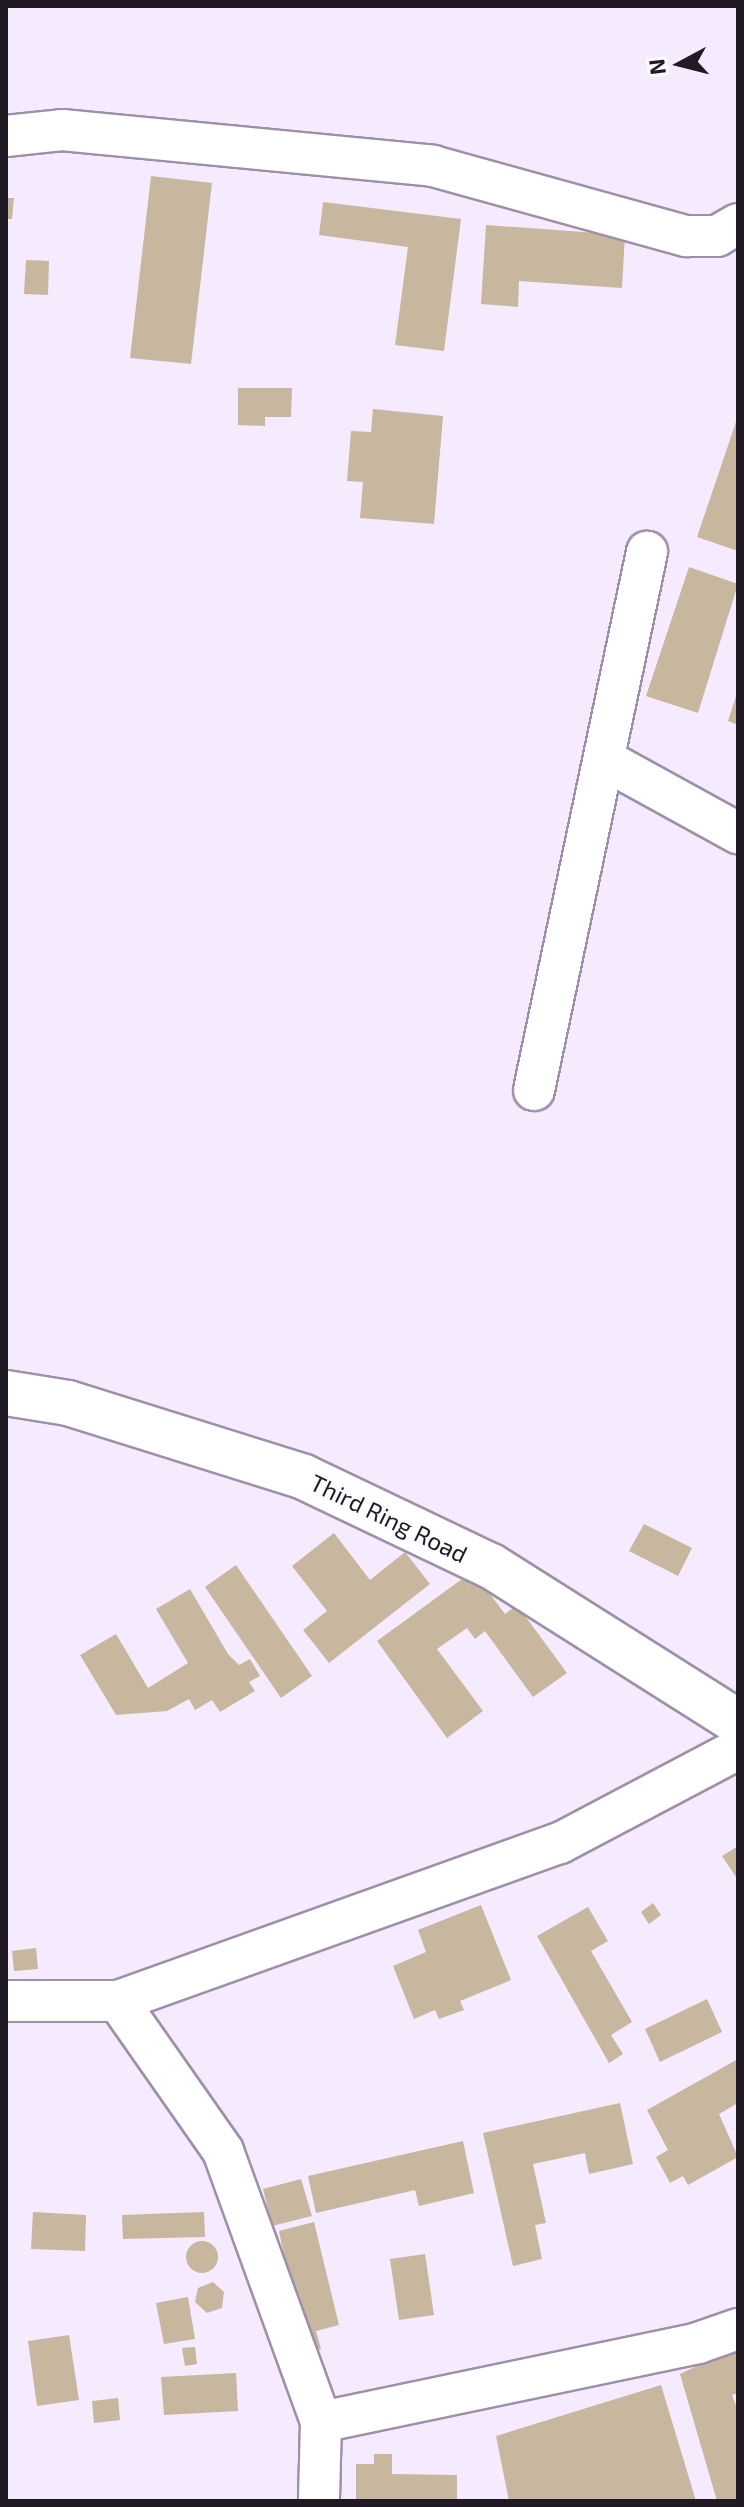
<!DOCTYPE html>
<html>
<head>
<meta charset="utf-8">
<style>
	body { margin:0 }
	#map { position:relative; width:744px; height:2507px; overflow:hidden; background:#f6eaff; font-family:"Exo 2",sans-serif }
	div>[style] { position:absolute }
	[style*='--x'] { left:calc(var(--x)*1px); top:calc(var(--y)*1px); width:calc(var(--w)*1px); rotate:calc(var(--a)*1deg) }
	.building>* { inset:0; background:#c7b79e }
	.round { border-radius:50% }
	.roads { filter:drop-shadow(2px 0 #9d90a8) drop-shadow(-2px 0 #9d90a8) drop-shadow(0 2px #9d90a8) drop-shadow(0 -2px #9d90a8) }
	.minor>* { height:40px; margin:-20px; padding:0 20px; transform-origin:20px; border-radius:20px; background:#fff }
	.tertiary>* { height:44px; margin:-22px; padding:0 22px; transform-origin:22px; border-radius:22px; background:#fff }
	span { translate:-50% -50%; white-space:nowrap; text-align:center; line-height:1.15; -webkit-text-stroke:6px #fcfcfc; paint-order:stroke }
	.street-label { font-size:24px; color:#201a24 }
	.frame { position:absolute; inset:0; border:8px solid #201a24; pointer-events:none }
	.north { position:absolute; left:640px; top:24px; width:80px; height:80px; -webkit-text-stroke:6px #fcfcfc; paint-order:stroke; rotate:263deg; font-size:22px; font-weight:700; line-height:32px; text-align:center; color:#201a24 }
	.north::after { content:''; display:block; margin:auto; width:28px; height:36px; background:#201a24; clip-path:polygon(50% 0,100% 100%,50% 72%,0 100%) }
</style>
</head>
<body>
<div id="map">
	<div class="building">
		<div style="clip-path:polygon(151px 176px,212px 183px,191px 364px,130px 358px)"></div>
		<div style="clip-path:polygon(6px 198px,14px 198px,12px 219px,6px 219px)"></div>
		<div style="clip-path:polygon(323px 202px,461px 219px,444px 351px,395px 345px,408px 247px,319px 235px)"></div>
		<div style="clip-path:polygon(486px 225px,625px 235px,622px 288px,519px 281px,518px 307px,481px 304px)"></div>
		<div style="clip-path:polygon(26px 260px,49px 261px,48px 295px,24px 294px)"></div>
		<div style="clip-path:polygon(238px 388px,292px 388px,291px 417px,265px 417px,265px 426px,238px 425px)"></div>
		<div style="clip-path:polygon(373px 409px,443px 416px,434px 524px,360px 518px,363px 482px,347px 481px,351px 431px,371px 432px)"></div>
		<div style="clip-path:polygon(737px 419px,738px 419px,738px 551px,697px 537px)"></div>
		<div style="clip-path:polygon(689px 567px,738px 584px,698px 713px,646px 696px)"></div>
		<div style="clip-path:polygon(738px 690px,738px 725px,728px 721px)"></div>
		<div style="clip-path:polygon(644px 1524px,692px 1548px,678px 1576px,629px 1551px)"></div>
		<div style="clip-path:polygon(334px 1533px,370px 1580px,405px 1552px,430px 1584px,329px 1663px,303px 1630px,327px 1611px,292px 1566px)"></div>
		<div style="clip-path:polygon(236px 1565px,312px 1676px,281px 1698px,205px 1587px)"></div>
		<div style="clip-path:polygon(473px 1571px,505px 1614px,517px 1605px,567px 1673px,533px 1697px,485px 1631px,475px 1639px,467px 1628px,437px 1649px,483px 1711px,447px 1738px,377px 1641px)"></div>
		<div style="clip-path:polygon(190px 1589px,228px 1654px,239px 1665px,250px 1659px,260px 1676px,249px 1682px,255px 1691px,220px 1712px,212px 1700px,195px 1710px,189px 1699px,167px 1711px,116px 1715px,80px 1655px,116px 1634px,148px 1688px,188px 1663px,156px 1609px)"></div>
		<div style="clip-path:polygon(738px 1846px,738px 1880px,722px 1856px)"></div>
		<div style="clip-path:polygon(653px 1903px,661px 1915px,649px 1924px,641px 1912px)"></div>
		<div style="clip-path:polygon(481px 1905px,511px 1980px,460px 2001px,464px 2010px,439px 2019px,435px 2010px,414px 2019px,393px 1966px,426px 1952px,418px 1930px)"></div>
		<div style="clip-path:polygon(588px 1907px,608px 1941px,591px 1951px,632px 2022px,611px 2035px,623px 2054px,609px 2063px,537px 1936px)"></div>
		<div style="clip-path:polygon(36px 1948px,38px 1969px,14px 1971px,12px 1951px)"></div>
		<div style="clip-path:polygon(707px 1999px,722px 2032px,660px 2062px,645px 2029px)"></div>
		<div style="clip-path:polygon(738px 2059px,738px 2103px,719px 2114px,738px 2157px,688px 2185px,683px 2176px,670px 2183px,656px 2157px,668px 2150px,647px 2110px)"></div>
		<div style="clip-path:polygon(620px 2103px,633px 2164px,589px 2174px,585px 2153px,533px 2164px,546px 2223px,535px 2225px,542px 2259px,513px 2266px,483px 2133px)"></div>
		<div style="clip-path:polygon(463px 2141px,474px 2193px,419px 2206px,415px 2190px,316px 2213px,308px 2176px)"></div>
		<div style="clip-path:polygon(301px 2179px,312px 2216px,272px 2226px,263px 2189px)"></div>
		<div style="clip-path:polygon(33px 2212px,86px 2215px,85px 2251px,31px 2249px)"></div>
		<div style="clip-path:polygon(204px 2212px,205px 2237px,123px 2239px,122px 2215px)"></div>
		<div style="clip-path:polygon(314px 2222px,339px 2325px,316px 2331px,321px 2349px,304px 2353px,279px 2231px)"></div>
		<div class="round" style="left:186px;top:2241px;width:32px;height:32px"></div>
		<div style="clip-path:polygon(425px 2254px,434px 2315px,399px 2320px,390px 2259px)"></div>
		<div style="clip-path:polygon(213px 2282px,224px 2292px,222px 2308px,207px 2313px,195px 2302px,198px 2288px)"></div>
		<div style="clip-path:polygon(188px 2297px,195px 2339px,164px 2344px,156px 2303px)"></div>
		<div style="clip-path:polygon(69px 2335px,79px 2400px,37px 2406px,28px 2341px)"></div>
		<div style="clip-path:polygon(738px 2346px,738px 2393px,732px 2395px,738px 2411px,738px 2501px,717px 2501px,680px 2374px)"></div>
		<div style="clip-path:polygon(195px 2347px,197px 2364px,185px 2366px,182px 2348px)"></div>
		<div style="clip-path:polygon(236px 2373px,238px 2411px,164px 2415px,161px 2377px)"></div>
		<div style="clip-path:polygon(661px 2385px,696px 2501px,509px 2501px,496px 2436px)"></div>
		<div style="clip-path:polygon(118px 2398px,120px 2420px,94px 2423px,92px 2401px)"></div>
		<div style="clip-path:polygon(374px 2454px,392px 2454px,392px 2474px,457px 2475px,457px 2501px,356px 2501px,356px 2464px,374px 2464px)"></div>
	</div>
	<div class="roads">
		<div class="minor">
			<div style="--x:6;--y:136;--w:56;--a:-6.1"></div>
			<div style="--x:62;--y:130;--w:373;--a:5.5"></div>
			<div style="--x:433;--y:166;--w:263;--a:15.5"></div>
			<div style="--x:686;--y:236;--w:31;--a:0"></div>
			<div style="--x:717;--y:236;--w:24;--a:-30"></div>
			<div style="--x:605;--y:760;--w:152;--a:28.8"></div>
			<div style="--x:534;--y:1090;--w:550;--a:-78.14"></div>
			<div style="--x:6;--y:2001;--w:112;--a:0"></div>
			<div style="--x:118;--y:2001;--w:469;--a:-19.7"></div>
			<div style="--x:560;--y:1843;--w:201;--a:-27.8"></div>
			<div style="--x:118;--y:2001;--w:183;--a:55"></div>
			<div style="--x:223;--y:2151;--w:288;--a:70.1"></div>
			<div style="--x:321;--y:2422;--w:79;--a:91.5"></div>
			<div style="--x:321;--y:2422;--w:385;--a:-11.8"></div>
			<div style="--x:698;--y:2343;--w:42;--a:-19.3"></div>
		</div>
		<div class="tertiary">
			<div style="--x:6;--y:1393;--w:63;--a:9.2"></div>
			<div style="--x:68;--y:1403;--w:247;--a:17.4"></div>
			<div style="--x:304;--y:1477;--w:207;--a:25.5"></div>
			<div style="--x:491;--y:1566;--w:292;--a:32.3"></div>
		</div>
	</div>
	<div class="street-label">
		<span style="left:389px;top:1518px;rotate:26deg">Third Ring Road</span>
	</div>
	<div class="frame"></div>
	<div class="north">N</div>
</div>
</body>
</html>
